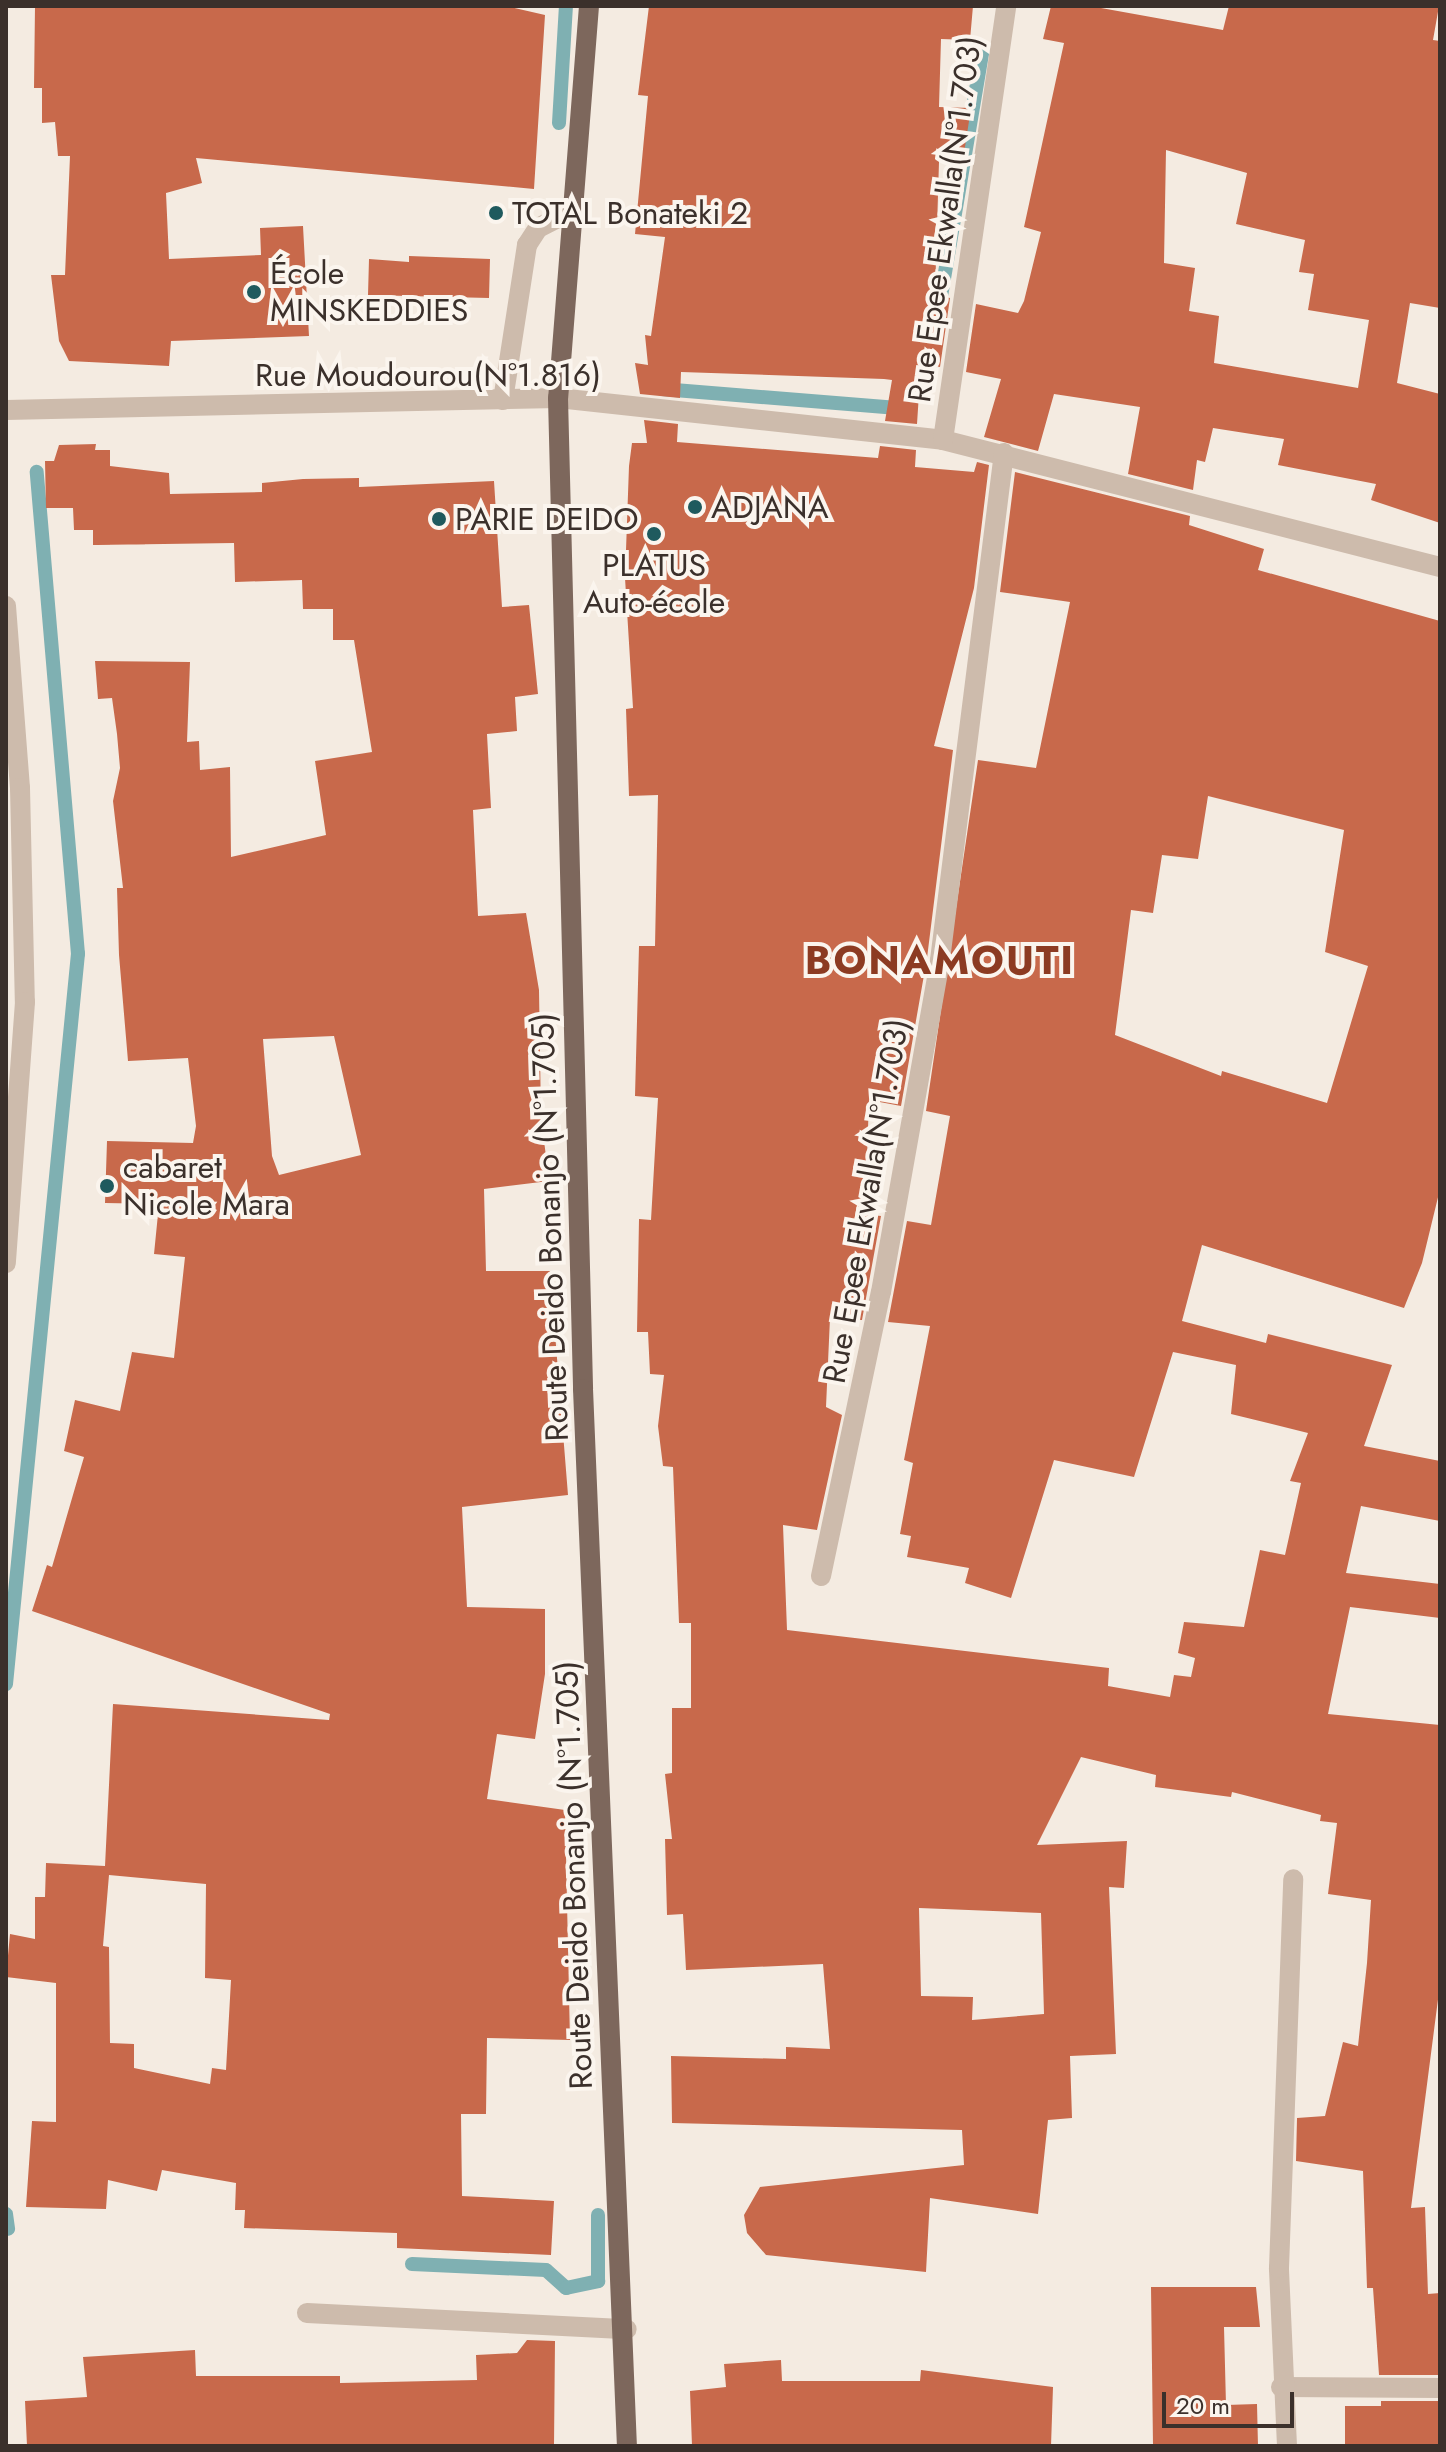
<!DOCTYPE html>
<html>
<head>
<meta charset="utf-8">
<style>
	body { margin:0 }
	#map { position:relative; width:1446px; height:2452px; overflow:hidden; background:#f4ebe1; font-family:Jost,sans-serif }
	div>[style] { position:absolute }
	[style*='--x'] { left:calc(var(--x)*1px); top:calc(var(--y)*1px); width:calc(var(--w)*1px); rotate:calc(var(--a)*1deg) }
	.stream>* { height:14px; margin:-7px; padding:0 7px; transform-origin:7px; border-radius:7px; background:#7fb0b2 }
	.building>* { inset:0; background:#c8694b }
	.service>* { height:20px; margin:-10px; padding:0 10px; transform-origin:10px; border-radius:10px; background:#cdbbac }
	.minor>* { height:20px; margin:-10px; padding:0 10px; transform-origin:10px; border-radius:10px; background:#cdbbac }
	.primary>* { height:20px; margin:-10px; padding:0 10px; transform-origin:10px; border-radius:10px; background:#7d675c }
	.dots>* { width:22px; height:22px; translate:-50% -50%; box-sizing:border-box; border:4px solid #fbf5ee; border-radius:50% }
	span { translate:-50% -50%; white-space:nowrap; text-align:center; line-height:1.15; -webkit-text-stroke:8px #fbf5ee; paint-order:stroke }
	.poi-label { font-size:32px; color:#3b302b }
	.left { translate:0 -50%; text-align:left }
	.street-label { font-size:32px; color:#3b302b }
	.district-label { font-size:40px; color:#8c3b22; font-weight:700; letter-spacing:2px }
	.frame { position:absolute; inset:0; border:8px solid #3b302b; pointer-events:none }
	.scale { position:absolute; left:1162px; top:2392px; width:132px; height:36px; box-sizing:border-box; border:4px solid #3b302b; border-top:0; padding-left:10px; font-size:24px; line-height:28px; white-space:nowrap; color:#3b302b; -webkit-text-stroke:6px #fbf5ee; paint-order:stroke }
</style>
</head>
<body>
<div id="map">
	<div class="stream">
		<div style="--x:559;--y:123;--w:117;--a:-86.6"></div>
		<div style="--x:938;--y:314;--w:271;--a:-80.4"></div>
		<div style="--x:927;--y:386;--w:39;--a:-81"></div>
		<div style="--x:662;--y:389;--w:227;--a:4.6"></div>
		<div style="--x:6;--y:1684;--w:734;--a:-84.37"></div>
		<div style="--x:78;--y:954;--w:484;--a:-94.9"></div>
		<div style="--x:6;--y:2214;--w:15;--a:82"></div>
		<div style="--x:412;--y:2264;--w:134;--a:2.6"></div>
		<div style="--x:546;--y:2270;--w:27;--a:42"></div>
		<div style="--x:566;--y:2288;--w:33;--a:-12"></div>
		<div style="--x:598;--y:2281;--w:66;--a:-90"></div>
	</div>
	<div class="building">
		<div style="clip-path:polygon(35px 6px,506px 6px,545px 15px,534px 189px,196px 158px,202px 183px,166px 193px,169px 259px,261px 255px,260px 228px,303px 226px,309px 336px,171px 341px,169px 366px,69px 361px,59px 341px,51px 275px,65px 275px,70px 156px,58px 156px,55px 122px,42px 123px,42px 88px,34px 88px)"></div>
		<div style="clip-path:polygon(649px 6px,973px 6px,970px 40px,941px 39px,939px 107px,971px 108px,963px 160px,939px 162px,935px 294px,950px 298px,940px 367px,921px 363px,917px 424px,885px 421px,892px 380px,884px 379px,681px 372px,680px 398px,640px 394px,635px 363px,648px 365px,645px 335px,651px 336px,665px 237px,635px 234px,648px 96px,638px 95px)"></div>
		<div style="clip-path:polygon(evenodd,1051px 6px,1090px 6px,1223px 30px,1229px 6px,1439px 6px,1433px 40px,1440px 41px,1440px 308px,1410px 303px,1397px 383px,1440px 394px,1440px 523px,1371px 500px,1376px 484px,1278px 465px,1284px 439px,1213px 428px,1205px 462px,1197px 460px,1193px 490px,1128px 474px,1140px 407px,1054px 394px,1038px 451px,984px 437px,1001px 379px,966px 372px,976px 304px,1018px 313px,1024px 301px,1041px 232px,1024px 227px,1064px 43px,1043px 39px,1051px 6px,1166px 150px,1247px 173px,1236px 224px,1305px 240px,1299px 272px,1314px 274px,1308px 310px,1369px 320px,1358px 388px,1214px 363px,1219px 316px,1189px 311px,1195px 268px,1164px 263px,1166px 150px)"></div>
		<div style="clip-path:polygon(409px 256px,490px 259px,489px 298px,368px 295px,369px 259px,409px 262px)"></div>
		<div style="clip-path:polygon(evenodd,644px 420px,678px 424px,677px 442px,878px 458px,880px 446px,916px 450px,915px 467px,974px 472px,977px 462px,989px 465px,974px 588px,934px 746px,953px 750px,927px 958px,901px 1106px,869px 1100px,865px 1214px,881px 1216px,862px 1320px,830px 1318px,826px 1407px,842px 1415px,817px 1530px,783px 1525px,787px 1630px,1109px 1668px,1108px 1686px,1170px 1697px,1174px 1675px,1191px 1677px,1195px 1658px,1178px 1653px,1184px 1622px,1244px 1627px,1260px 1550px,1285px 1555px,1301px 1483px,1290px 1481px,1308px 1433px,1231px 1414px,1236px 1365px,1173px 1352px,1134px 1477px,1054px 1460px,1011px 1598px,965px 1583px,969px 1568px,907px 1557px,911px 1536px,900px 1534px,913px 1463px,904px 1460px,930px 1326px,888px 1322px,907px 1221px,931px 1225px,950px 1116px,926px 1111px,978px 760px,1036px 768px,1070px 602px,1000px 592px,1015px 472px,1190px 516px,1189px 525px,1264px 549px,1258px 570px,1440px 621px,1440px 1189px,1422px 1263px,1404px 1308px,1202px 1245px,1182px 1321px,1266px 1343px,1268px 1334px,1392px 1365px,1364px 1446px,1440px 1461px,1440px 1521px,1361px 1506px,1346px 1573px,1440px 1584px,1440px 1618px,1350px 1607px,1328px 1714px,1440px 1725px,1440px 1984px,1411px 2208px,1425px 2207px,1428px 2294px,1440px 2293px,1440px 2375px,1379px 2375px,1373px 2288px,1367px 2288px,1363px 2171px,1296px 2161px,1297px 2118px,1325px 2116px,1343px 2042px,1358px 2046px,1367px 1963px,1371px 1900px,1328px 1894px,1337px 1823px,1320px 1821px,1321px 1815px,1232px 1792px,1231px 1797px,1155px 1787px,1156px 1775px,1081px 1757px,1037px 1845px,1127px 1841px,1124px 1888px,1109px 1887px,1116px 2054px,1070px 2056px,1072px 2118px,1048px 2120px,1038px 2214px,930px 2198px,926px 2272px,766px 2255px,747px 2233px,744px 2215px,760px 2187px,964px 2165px,962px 2130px,672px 2123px,671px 2056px,786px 2059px,786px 2047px,830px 2049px,823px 1964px,686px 1970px,683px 1914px,667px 1915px,665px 1839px,672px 1839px,665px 1774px,672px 1773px,672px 1708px,691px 1708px,691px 1623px,679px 1623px,673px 1467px,663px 1466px,658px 1426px,664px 1375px,650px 1374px,648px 1332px,637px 1332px,639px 1219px,651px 1220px,658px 1098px,635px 1096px,639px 946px,655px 946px,658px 795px,629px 796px,626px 709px,633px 708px,625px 578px,629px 466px,632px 443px,647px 443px,644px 420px,1208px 796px,1344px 830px,1325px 952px,1368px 966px,1327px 1103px,1222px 1071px,1221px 1076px,1115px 1035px,1131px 910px,1153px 913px,1162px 855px,1198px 859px,1208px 796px,644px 420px,919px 1908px,1041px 1913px,1044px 2014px,972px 2020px,973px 1997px,921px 1996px,919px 1908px)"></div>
		<div style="clip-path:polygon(evenodd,96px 444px,95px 450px,110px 450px,110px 466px,169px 473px,170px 494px,262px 492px,262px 483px,303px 479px,359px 478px,359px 487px,494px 481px,502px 607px,529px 605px,538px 694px,515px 697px,517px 731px,487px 734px,491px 808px,473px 810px,478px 916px,526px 913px,539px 990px,541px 1116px,549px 1181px,484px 1189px,486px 1271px,550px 1271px,568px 1495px,462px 1507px,467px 1607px,545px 1609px,545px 1674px,535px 1739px,497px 1734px,487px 1799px,565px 1810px,570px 2040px,487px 2038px,486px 2114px,461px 2114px,462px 2196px,554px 2201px,551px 2255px,397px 2248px,397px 2233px,244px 2228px,245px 2210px,235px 2210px,236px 2183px,162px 2170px,157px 2191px,108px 2180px,106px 2209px,26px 2207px,32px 2121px,56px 2122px,56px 1983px,6px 1977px,10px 1934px,35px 1939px,35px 1897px,45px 1897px,46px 1863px,105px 1866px,113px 1704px,329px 1720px,330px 1714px,32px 1611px,47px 1565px,52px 1567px,84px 1457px,64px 1451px,75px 1400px,120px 1411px,132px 1352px,174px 1358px,185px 1257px,154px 1254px,159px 1204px,105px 1203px,107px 1141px,193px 1143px,196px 1126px,188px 1058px,128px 1061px,119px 955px,117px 888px,123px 888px,113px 801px,120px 768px,117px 734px,112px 698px,98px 699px,95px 661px,190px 662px,187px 742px,199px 741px,200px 770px,230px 767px,231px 857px,326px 835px,315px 761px,372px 752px,354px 640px,333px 640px,333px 609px,303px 609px,302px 580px,235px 582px,234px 543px,93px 545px,93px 530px,74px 530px,73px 508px,46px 508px,45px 461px,54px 461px,59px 445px,96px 444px,334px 1036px,361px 1155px,279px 1175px,272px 1156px,263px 1039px,334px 1036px,96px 444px,109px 1875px,206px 1884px,205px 1978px,231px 1980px,226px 2070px,212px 2068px,210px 2084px,134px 2068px,134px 2044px,110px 2043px,109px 1947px,103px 1946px,109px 1875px)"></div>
		<div style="clip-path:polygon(1151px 2287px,1256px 2287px,1260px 2327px,1224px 2327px,1226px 2405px,1257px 2404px,1258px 2446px,1153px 2446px)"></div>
		<div style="clip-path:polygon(527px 2340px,555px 2341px,554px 2446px,27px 2446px,25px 2401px,87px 2397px,83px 2357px,195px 2350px,196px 2376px,340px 2376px,340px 2383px,477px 2380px,476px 2355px,517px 2353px)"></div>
		<div style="clip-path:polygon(781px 2360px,782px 2381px,920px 2381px,921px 2370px,1053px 2387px,1051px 2446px,692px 2446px,690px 2391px,726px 2387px,724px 2364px)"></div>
		<div style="clip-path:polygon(1381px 2401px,1440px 2401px,1440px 2446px,1345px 2446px,1345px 2406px,1381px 2406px)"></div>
	</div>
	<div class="service">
		<div style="--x:503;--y:400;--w:157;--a:-81.2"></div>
		<div style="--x:527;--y:245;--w:20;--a:-57"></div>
		<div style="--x:538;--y:228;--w:38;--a:-27"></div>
		<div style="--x:307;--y:2313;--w:320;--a:2.9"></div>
	</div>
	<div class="minor">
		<div style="--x:6;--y:410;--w:552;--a:-1.25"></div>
		<div style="--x:558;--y:398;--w:387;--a:6.2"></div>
		<div style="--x:943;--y:440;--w:513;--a:14.33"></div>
		<div style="--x:943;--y:440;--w:439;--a:-81.7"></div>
		<div style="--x:6;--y:606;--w:183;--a:85.6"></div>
		<div style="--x:20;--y:788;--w:214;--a:88.7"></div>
		<div style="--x:25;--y:1002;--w:262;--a:94.2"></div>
		<div style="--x:821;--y:1576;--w:290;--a:-78.1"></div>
		<div style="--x:881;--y:1292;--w:337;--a:-79.9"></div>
		<div style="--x:940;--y:960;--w:511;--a:-82.81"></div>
		<div style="--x:1281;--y:2387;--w:159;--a:0.4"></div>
		<div style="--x:1287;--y:2446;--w:178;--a:-92.6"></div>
		<div style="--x:1279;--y:2268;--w:389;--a:-87.9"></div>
	</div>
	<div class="primary">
		<div style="--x:589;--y:6;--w:393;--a:94.5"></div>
		<div style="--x:558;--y:398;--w:991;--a:88.55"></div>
		<div style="--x:583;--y:1389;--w:1058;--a:87.62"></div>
	</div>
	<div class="dots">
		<div style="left:496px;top:213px;background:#1f5a5e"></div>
		<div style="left:254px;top:292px;background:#1f5a5e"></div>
		<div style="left:695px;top:507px;background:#1f5a5e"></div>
		<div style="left:439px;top:519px;background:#1f5a5e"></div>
		<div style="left:654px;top:534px;background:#1f5a5e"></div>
		<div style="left:107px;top:1186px;background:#1f5a5e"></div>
	</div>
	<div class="poi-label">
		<span class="left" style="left:512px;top:213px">TOTAL Bonateki 2</span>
		<span class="left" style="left:270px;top:292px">École<br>MINSKEDDIES</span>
		<span class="left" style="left:711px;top:507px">ADJANA</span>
		<span class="left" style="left:455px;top:519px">PARIE DEIDO</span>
		<span style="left:654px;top:584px">PLATUS<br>Auto-école</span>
		<span class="left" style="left:123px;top:1186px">cabaret<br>Nicole Mara</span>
	</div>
	<div class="street-label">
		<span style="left:945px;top:219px;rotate:-82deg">Rue Epee Ekwalla(N°1.703)</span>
		<span style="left:428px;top:375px">Rue Moudourou(N°1.816)</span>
		<span style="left:866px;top:1201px;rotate:-80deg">Rue Epee Ekwalla(N°1.703)</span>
		<span style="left:550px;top:1227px;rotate:-92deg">Route Deido Bonanjo (N°1.705)</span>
		<span style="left:574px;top:1875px;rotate:-92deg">Route Deido Bonanjo (N°1.705)</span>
	</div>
	<div class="district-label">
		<span style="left:940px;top:960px">BONAMOUTI</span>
	</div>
	<div class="frame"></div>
	<div class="scale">20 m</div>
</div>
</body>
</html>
